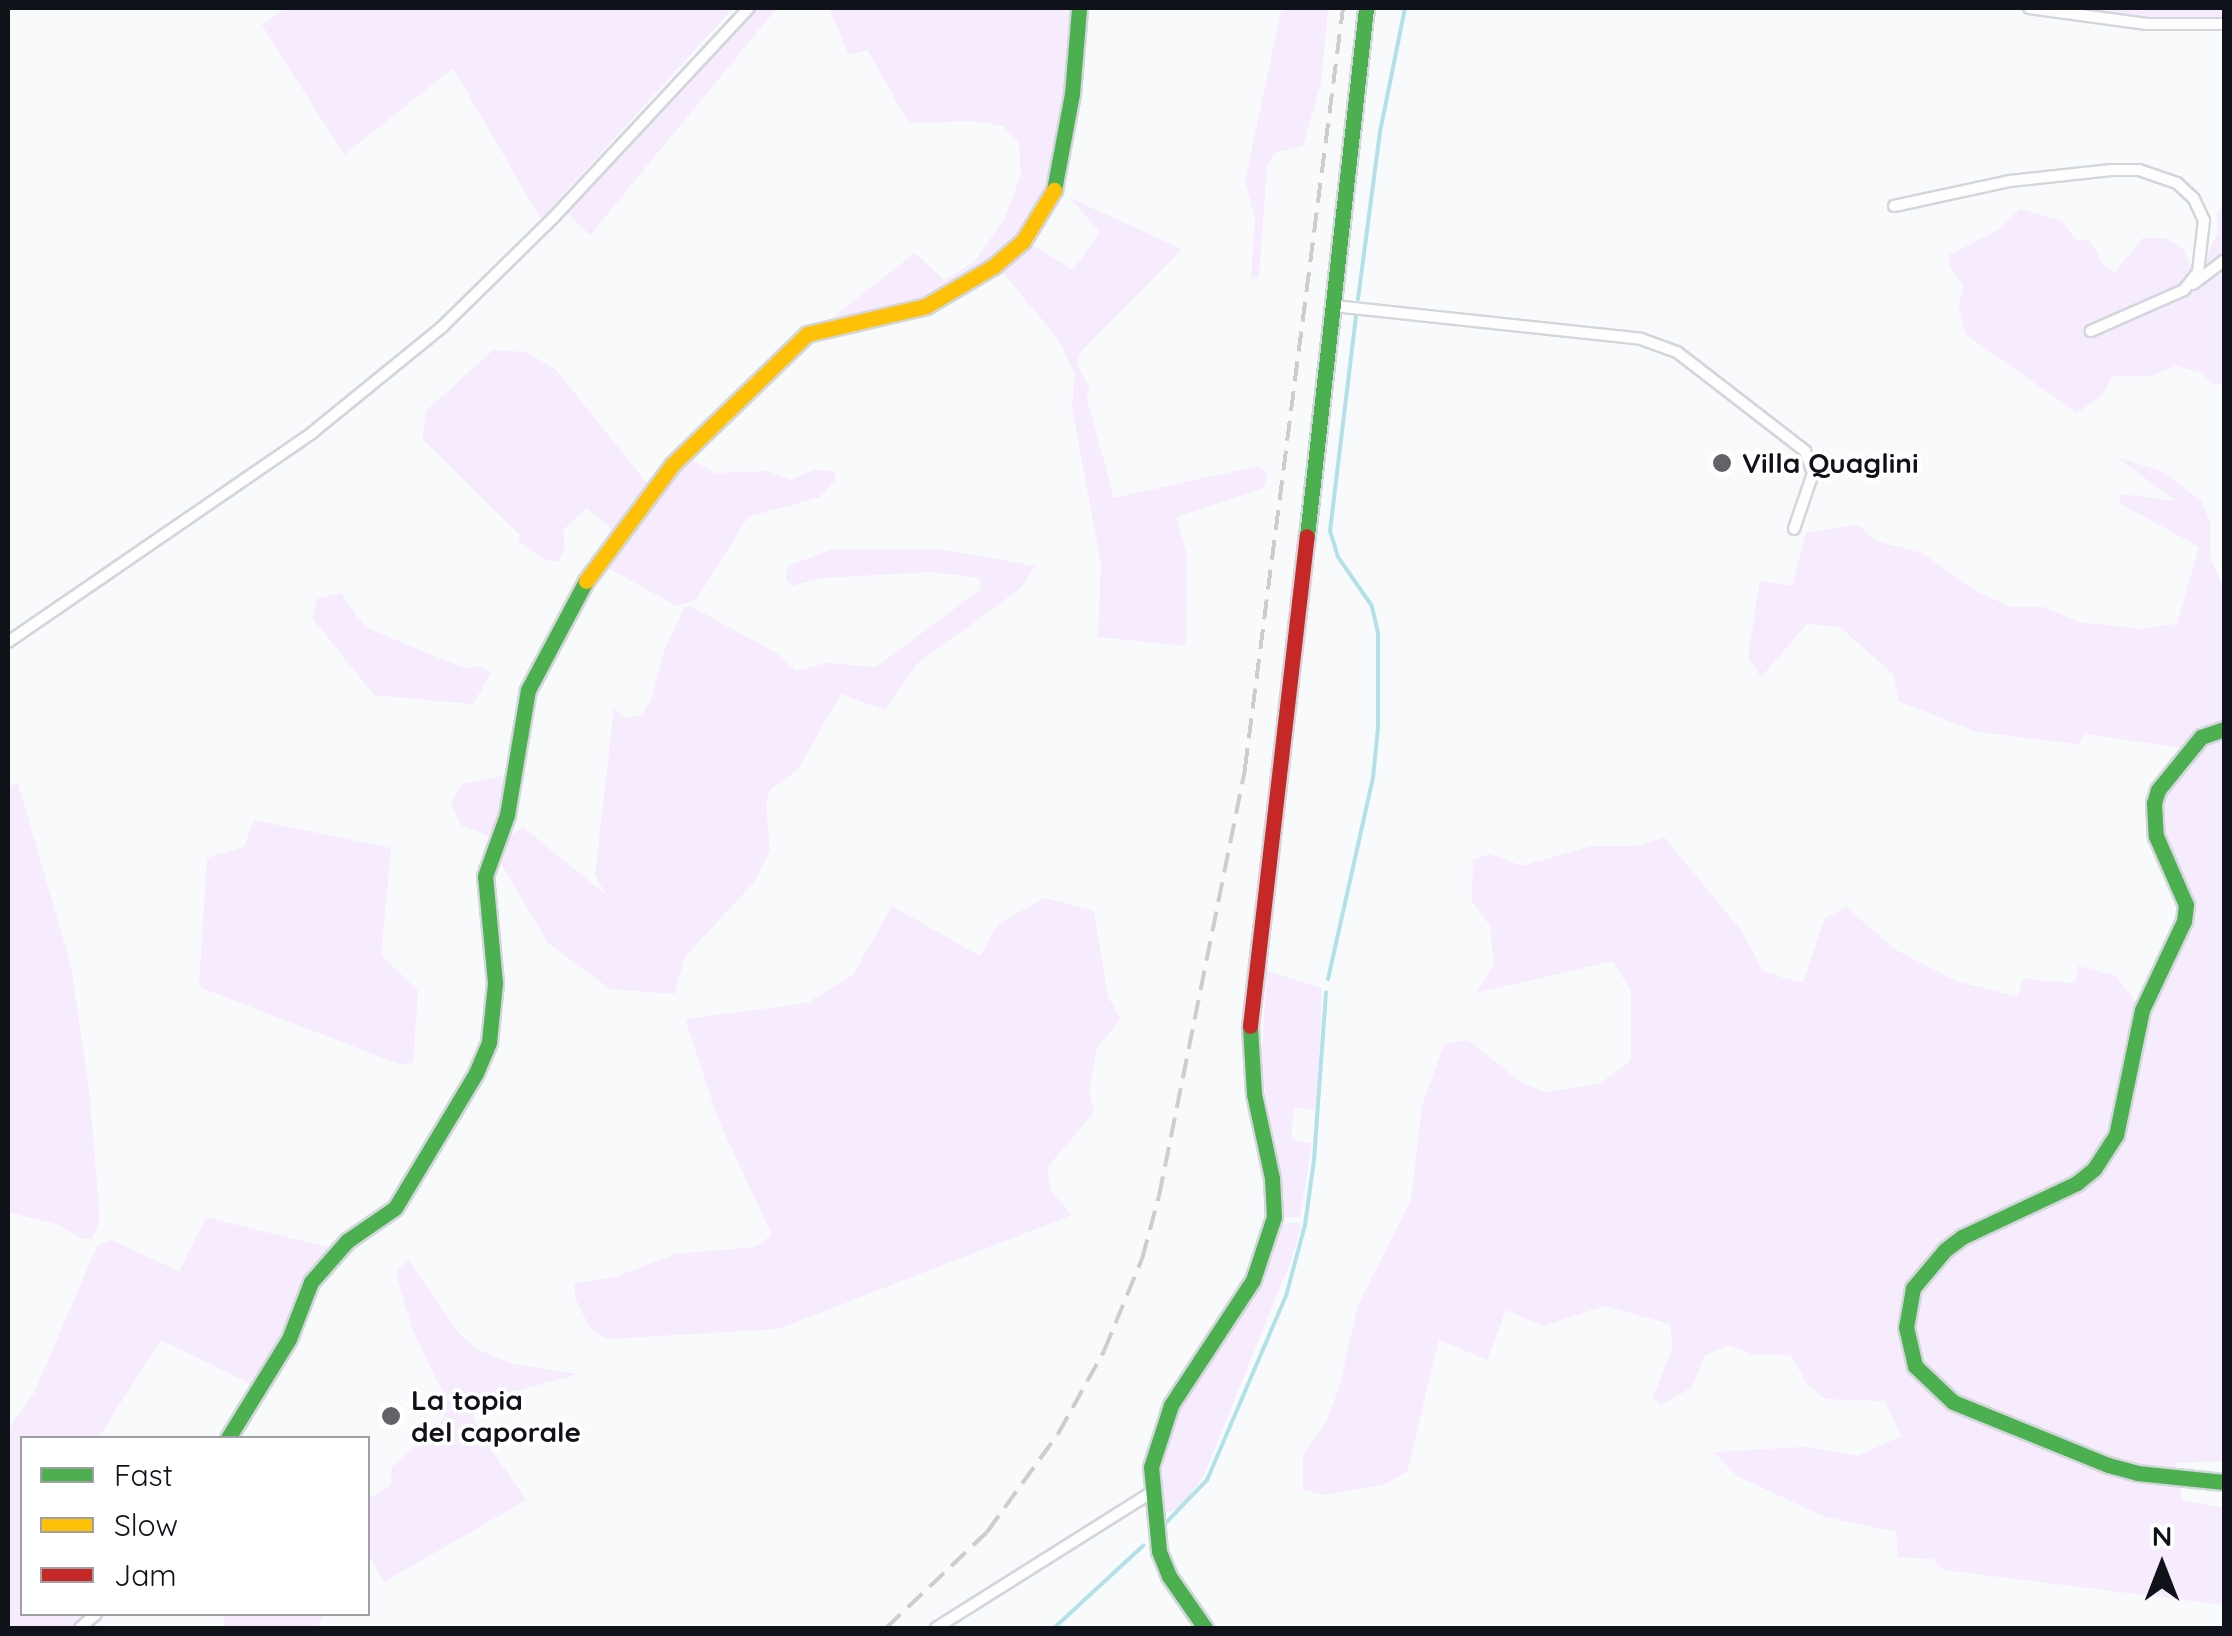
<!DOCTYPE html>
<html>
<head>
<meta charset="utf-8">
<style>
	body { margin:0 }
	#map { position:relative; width:2232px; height:1636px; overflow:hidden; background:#f8fafc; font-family:Quicksand,sans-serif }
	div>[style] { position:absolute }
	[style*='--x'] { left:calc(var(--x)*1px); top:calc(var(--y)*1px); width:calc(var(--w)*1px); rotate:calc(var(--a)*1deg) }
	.green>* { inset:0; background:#f7ecfd }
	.stream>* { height:4px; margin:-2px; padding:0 2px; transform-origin:2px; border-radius:2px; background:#b2e2e8 }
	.roads { filter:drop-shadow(2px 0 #d3d6db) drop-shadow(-2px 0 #d3d6db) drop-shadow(0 2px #d3d6db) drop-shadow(0 -2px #d3d6db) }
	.street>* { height:10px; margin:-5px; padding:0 5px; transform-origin:5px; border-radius:5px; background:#fefeff }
	.fast>* { height:15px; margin:-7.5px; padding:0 7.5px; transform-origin:7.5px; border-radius:7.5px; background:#4caf50 }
	.slow>* { height:15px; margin:-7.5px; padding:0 7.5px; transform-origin:7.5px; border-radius:7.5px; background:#ffc107 }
	.jam>* { height:15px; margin:-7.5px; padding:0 7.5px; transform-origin:7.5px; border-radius:7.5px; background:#c62828 }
	.rail>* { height:4px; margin-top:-2px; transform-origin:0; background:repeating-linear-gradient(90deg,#cdcdce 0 20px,transparent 0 30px) }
	.dots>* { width:28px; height:28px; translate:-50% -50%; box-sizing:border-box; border:5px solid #fff; border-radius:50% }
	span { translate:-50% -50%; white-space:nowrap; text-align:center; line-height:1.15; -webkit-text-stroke:8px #fff; paint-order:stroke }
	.poi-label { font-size:28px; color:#0f1219; font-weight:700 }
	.left { translate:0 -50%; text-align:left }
	.frame { position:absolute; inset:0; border:10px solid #0f1219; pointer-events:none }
	.legend { position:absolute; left:20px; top:1436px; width:350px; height:180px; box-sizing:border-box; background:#fff; border:2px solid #9fa0a3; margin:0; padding:12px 18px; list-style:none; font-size:30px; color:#0f1219 }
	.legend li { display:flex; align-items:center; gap:20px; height:50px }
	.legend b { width:50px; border:2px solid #9fa0a3 }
	.north { position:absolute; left:2112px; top:1516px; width:100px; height:100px; -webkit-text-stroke:8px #fff; paint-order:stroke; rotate:0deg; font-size:28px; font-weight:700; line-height:40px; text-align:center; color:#0f1219 }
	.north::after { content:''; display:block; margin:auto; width:35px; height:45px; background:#0f1219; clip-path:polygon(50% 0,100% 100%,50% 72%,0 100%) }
</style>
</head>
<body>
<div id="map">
	<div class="green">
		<div style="clip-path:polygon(286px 8px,733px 8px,541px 219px,453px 68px,344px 155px,262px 25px)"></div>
		<div style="clip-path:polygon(754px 8px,777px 8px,590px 235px,565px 211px)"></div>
		<div style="clip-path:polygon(829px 8px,1076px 8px,1064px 117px,1045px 205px,998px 259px,921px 302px,832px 318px,915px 253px,944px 280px,974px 262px,1005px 218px,1021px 175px,1019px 142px,1003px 126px,975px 121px,909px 123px,867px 50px,849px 55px)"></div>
		<div style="clip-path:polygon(2070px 8px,2224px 8px,2224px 24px,2067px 14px)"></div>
		<div style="clip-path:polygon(1290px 9px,1328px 9px,1321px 83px,1303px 146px,1274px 153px,1267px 166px,1259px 276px,1251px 280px,1255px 219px,1245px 182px,1281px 11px)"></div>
		<div style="clip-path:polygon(1070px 198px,1182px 249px,1079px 354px,1077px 363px,1089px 387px,1087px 399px,1114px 498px,1259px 466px,1268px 474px,1263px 488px,1176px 517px,1187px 555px,1186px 646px,1098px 637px,1101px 564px,1072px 408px,1075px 374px,1058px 339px,1001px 270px,1031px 244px,1073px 270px,1100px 232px)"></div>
		<div style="clip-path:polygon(2224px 203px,2224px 384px,2213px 384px,2202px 373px,2176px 366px,2150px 376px,2112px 376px,2102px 396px,2077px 413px,1965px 334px,1959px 307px,1963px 285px,1950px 268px,1949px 255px,1998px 230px,2020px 209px,2062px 221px,2075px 239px,2090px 241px,2103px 264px,2115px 272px,2143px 238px,2165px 238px,2183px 249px,2192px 269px,2205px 258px,2218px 233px,2217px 215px)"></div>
		<div style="clip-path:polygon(493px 350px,526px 352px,556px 370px,651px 488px,616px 533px,587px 508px,563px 530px,565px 548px,558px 562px,545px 560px,518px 541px,520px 535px,422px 439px,426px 411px)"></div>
		<div style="clip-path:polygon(2116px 457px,2164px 472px,2201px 501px,2210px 521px,2210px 558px,2224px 588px,2224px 1461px,2176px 1463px,2182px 1500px,2224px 1508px,2224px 1605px,1944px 1570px,1933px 1559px,1898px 1557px,1896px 1532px,1825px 1517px,1737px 1476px,1714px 1452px,1805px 1447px,1858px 1456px,1901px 1436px,1885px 1401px,1825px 1399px,1808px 1385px,1790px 1355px,1754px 1355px,1730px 1345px,1705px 1355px,1691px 1388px,1661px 1405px,1653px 1398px,1673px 1347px,1670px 1324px,1605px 1306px,1543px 1326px,1506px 1310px,1487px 1360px,1439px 1340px,1407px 1472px,1385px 1484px,1325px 1495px,1303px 1490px,1303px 1454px,1325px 1424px,1339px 1388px,1358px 1305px,1411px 1200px,1422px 1106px,1444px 1044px,1468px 1040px,1521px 1082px,1545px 1092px,1599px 1084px,1631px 1061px,1631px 991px,1613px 961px,1476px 993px,1494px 965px,1490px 926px,1472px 901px,1473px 860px,1490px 854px,1522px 866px,1592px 846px,1638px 846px,1664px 837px,1740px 929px,1764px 972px,1803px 983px,1825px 918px,1846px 907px,1896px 950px,1956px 981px,2018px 997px,2023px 979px,2075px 983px,2078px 966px,2116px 976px,2141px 1009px,2184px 922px,2153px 819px,2184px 748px,2085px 734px,2079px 744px,1977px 732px,1898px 701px,1894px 675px,1840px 627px,1807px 624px,1761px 677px,1748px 657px,1760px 581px,1792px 586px,1806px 533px,1858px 525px,1876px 541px,1922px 553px,1976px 591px,2011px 607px,2043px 607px,2079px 622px,2138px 629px,2177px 624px,2199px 547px,2119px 503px,2121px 494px,2176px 501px)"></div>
		<div style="clip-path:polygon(690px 459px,715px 473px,768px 471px,792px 480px,813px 470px,834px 471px,836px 479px,820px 497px,748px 517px,696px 600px,676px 606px,607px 567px,676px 466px)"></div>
		<div style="clip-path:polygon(833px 549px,940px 549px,1035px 566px,1021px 588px,918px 663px,885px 710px,841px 694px,797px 770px,770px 790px,766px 803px,770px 851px,755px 881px,685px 957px,674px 994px,610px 989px,548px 943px,502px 865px,504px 840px,523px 827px,606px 895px,595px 875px,614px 708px,625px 719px,641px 715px,651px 701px,664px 651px,684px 608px,690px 606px,778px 654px,796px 671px,826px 663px,876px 667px,981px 589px,979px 578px,930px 572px,822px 578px,792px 586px,786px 580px,788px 566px)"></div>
		<div style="clip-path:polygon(341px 593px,365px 627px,466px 669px,478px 666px,492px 672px,473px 704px,374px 695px,313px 619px,317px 599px)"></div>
		<div style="clip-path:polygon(511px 774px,494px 838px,461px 825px,451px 804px,462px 784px)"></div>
		<div style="clip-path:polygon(18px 783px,71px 966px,89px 1089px,100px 1219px,92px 1239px,83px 1239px,59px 1225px,8px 1212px,8px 787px)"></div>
		<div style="clip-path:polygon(254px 820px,391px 848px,381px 955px,418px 991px,413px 1063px,399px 1064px,199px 987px,207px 858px,244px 847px)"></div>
		<div style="clip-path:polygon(1044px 898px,1094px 911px,1108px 997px,1121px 1019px,1097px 1048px,1089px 1089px,1094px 1112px,1047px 1168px,1050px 1190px,1072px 1215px,778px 1329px,608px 1339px,591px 1330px,575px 1298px,574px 1283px,613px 1278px,675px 1254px,754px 1247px,772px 1235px,718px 1119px,685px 1019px,807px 1003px,853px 975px,892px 906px,980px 956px,998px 924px)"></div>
		<div style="clip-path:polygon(1267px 971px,1322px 988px,1317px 1110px,1294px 1107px,1291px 1139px,1312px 1144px,1300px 1217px,1280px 1218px,1278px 1167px,1261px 1068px)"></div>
		<div style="clip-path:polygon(206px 1217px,335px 1249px,255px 1386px,161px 1340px,98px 1438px,22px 1438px,22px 1614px,96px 1614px,80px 1628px,8px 1628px,8px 1430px,34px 1393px,97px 1246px,111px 1240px,179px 1271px)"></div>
		<div style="clip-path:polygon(1297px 1222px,1301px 1226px,1290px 1263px,1204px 1475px,1181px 1508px,1162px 1514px,1163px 1451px,1179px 1406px,1257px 1286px,1278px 1225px)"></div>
		<div style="clip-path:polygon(408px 1260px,459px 1333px,477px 1349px,513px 1364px,578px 1374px,480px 1401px,474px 1406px,474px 1419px,491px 1449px,526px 1500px,384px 1582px,368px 1554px,368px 1499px,391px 1485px,392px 1467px,443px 1419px,446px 1400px,413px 1331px,398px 1282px,397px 1271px)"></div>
		<div style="clip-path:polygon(224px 1614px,323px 1614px,318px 1628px,224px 1628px)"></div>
	</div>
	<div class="stream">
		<div style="--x:1358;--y:299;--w:168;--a:-82.5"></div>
		<div style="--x:1380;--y:132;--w:126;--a:-78.6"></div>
		<div style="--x:1328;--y:979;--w:206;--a:-77.4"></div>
		<div style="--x:1373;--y:778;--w:50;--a:-84.3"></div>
		<div style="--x:1378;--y:728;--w:95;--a:-90"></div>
		<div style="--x:1378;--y:633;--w:28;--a:-103"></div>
		<div style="--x:1372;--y:606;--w:60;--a:-124.8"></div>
		<div style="--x:1338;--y:557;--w:27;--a:-107"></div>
		<div style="--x:1330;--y:531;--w:217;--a:-83.1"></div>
		<div style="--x:1163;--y:1526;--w:64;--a:-46.3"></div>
		<div style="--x:1207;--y:1480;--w:200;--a:-66.8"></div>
		<div style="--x:1286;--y:1296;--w:73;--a:-75"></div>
		<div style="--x:1305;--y:1225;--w:66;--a:-82.1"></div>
		<div style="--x:1314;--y:1160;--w:168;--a:-85.9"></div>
		<div style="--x:1054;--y:1628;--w:122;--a:-42.7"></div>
	</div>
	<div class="roads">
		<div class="street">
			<div style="--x:2029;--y:8;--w:119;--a:7.7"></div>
			<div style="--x:2147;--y:24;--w:77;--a:0"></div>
			<div style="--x:1894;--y:206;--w:119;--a:-12.2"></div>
			<div style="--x:2010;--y:181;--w:102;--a:-6.2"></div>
			<div style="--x:2111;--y:170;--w:28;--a:0"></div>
			<div style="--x:2139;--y:170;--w:40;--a:18.9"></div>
			<div style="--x:2177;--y:183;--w:23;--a:43"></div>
			<div style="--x:2194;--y:199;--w:23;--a:65"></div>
			<div style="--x:2204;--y:220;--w:52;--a:96.6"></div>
			<div style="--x:2198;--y:272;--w:23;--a:128"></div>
			<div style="--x:2184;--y:290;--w:102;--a:156.2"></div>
			<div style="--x:2193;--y:284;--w:39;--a:-37"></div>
			<div style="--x:1334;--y:306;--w:309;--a:6.1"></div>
			<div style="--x:1641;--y:339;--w:38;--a:20"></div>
			<div style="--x:1677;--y:352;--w:162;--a:37.7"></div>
			<div style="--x:1805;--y:451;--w:23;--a:70"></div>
			<div style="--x:1813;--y:473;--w:59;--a:108.7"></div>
			<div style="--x:8;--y:642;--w:370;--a:-34.5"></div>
			<div style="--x:313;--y:432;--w:166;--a:-39.1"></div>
			<div style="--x:442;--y:327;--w:157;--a:-44.5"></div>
			<div style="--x:554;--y:217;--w:286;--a:-47"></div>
			<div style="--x:80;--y:1628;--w:21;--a:-41"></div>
			<div style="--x:936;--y:1628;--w:253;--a:-32.2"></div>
		</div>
		<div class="fast">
			<div style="--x:1054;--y:190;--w:98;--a:-79.4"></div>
			<div style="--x:1072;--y:94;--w:86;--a:-85.3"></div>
			<div style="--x:1307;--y:536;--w:531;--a:-83.62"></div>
			<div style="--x:2224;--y:729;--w:24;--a:161"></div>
			<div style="--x:2201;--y:737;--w:68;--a:129.1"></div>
			<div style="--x:2158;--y:790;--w:14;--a:107"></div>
			<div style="--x:2154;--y:803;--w:33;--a:87"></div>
			<div style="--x:2156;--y:836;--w:75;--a:66.5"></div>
			<div style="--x:2186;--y:905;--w:16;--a:97"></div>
			<div style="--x:2184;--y:921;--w:98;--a:115.3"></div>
			<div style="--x:2142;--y:1010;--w:128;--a:101.7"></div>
			<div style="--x:2116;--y:1135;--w:40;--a:122.9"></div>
			<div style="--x:2094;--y:1169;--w:22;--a:141"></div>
			<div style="--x:2077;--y:1183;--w:127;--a:154.8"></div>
			<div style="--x:1962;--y:1237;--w:21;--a:143"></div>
			<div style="--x:1945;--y:1250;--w:50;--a:130.1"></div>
			<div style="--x:1913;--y:1288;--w:40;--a:100"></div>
			<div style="--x:1906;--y:1327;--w:40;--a:77"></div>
			<div style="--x:1915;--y:1366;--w:52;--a:43.5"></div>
			<div style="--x:1953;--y:1402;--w:167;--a:22.1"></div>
			<div style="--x:2108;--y:1465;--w:30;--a:15"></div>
			<div style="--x:2137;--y:1473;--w:87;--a:5.9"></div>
			<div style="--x:228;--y:1438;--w:116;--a:-58.4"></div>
			<div style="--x:289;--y:1339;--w:61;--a:-68.9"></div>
			<div style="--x:311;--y:1282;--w:55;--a:-48.7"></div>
			<div style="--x:347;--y:1241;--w:58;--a:-34.5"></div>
			<div style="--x:395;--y:1208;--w:157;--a:-59"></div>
			<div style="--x:476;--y:1073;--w:34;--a:-67"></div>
			<div style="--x:489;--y:1042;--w:59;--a:-84.2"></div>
			<div style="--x:495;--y:983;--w:107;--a:-95.3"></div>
			<div style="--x:485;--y:876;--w:65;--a:-70.2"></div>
			<div style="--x:507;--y:815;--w:127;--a:-80.5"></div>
			<div style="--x:528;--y:690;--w:123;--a:-62"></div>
			<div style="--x:1205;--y:1628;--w:63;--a:-124.7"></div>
			<div style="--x:1169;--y:1576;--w:27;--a:-112"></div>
			<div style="--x:1159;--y:1551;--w:84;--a:-95.4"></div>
			<div style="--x:1151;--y:1467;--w:65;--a:-72.1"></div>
			<div style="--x:1171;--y:1405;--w:149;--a:-56.7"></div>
			<div style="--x:1253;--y:1280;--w:66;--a:-71.6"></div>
			<div style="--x:1274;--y:1217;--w:39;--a:-93"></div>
			<div style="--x:1272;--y:1178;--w:86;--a:-102.1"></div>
			<div style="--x:1254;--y:1094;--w:68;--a:-93.4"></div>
		</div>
		<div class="slow">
			<div style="--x:586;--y:581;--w:144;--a:-53.4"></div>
			<div style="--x:672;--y:465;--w:188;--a:-44.1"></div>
			<div style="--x:807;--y:334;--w:122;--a:-13.2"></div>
			<div style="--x:926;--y:306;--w:79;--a:-30.5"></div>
			<div style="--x:994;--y:266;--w:38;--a:-41"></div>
			<div style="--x:1023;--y:241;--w:60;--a:-58.7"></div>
		</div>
		<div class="jam">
			<div style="--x:1250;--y:1026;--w:493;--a:-83.4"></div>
		</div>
	</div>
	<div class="rail">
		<div style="--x:886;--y:1628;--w:139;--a:-43.5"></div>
		<div style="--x:987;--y:1532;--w:121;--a:-54.1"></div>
		<div style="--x:1058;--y:1434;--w:95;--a:-61"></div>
		<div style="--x:1104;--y:1351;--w:100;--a:-67.6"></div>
		<div style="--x:1142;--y:1259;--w:65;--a:-74.9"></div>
		<div style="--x:1159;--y:1196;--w:437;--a:-78.6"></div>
		<div style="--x:1245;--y:768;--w:766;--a:-82.65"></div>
	</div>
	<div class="dots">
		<div style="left:1722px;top:463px;background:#616368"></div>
		<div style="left:391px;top:1416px;background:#616368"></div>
	</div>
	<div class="poi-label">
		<span class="left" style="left:1742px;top:463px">Villa Quaglini</span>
		<span class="left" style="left:411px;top:1416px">La topia<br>del caporale</span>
	</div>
	<div class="frame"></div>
	<ul class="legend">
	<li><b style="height:12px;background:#4caf50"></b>Fast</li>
	<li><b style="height:12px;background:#ffc107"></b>Slow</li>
	<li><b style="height:12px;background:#c62828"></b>Jam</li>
	</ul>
	<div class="north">N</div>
</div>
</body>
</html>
